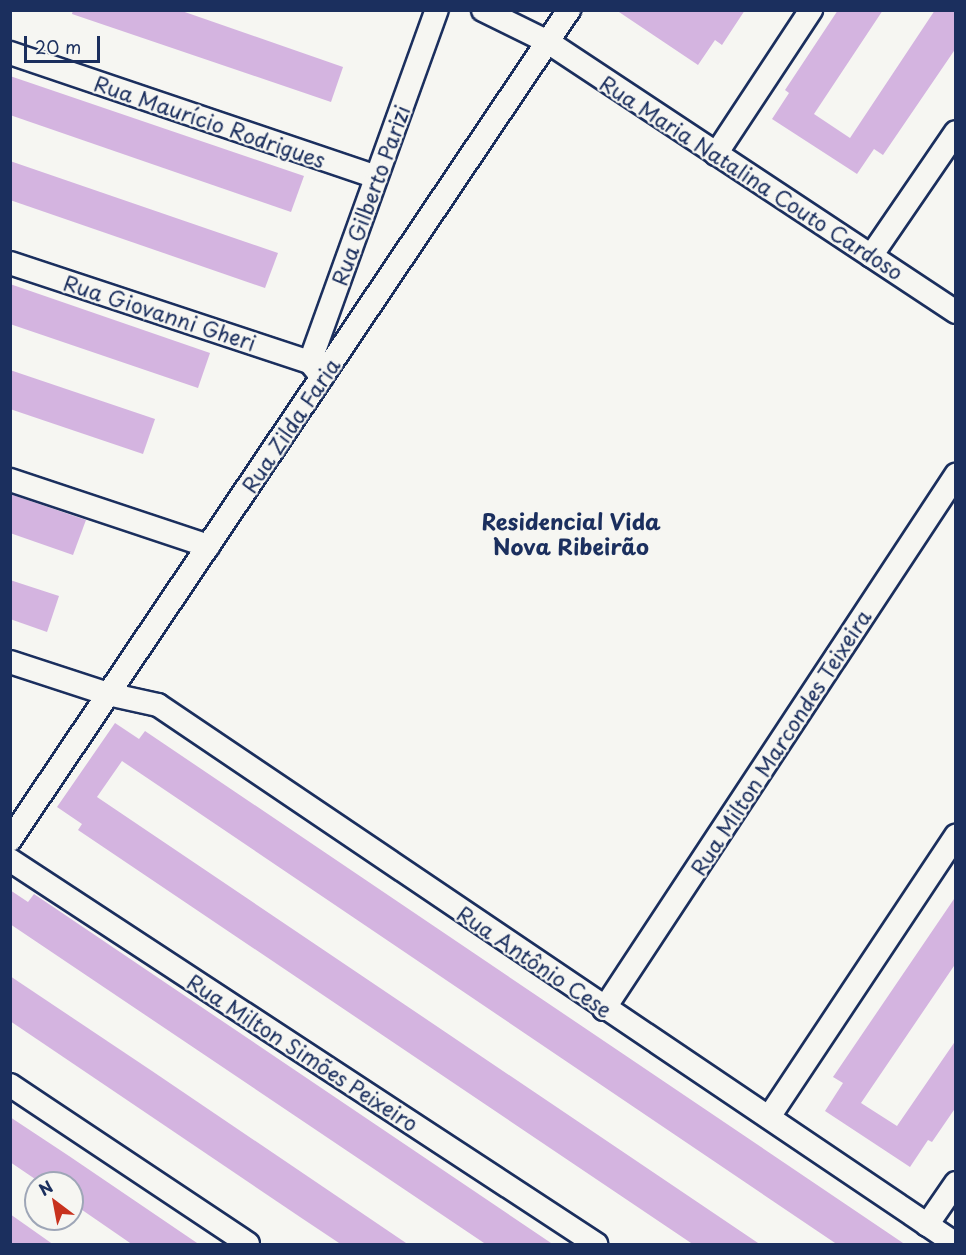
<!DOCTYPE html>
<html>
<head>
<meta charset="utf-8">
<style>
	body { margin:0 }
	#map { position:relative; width:966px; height:1255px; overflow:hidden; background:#f6f6f2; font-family:"Playpen Sans",sans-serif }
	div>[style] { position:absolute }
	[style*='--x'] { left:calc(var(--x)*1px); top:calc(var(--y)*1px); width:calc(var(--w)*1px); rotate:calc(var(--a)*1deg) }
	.building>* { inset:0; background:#d4b4e0 }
	.roads { filter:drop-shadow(2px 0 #1b2f5e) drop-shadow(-2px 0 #1b2f5e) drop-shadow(0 2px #1b2f5e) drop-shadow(0 -2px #1b2f5e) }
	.minor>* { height:22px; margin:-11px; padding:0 11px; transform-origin:11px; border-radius:11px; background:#f6f6f2 }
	span { translate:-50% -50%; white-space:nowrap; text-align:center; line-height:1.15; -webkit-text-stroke:4.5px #f6f6f2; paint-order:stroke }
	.street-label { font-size:21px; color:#1b2f5e }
	.neighbourhood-label { font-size:22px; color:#1b2f5e; font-weight:700 }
	.frame { position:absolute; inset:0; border:12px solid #1b2f5e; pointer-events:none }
	.north { position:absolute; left:24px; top:1171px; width:60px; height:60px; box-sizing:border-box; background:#f6f6f2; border:2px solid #9ea6b7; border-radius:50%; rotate:328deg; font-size:16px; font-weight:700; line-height:24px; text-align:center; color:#1b2f5e }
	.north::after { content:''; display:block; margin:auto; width:21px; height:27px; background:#c8321e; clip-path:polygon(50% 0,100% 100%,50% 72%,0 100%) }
	.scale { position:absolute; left:24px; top:36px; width:76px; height:27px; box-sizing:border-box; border:3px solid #1b2f5e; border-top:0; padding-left:8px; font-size:18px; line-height:21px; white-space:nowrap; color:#1b2f5e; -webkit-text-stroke:4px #f6f6f2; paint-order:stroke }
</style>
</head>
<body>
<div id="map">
	<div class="building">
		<div style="clip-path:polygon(73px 10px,179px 10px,343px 67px,331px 102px,72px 14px)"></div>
		<div style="clip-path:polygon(616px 10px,745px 10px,722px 45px,715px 40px,698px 65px)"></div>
		<div style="clip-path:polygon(838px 10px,883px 10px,814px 114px,850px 138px,935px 10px,956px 10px,956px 48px,883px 155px,874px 149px,857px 174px,772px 119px,789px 93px,785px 90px)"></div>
		<div style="clip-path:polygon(10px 76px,304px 176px,291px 212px,10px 115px)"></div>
		<div style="clip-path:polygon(10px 161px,278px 253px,265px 288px,10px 200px)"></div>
		<div style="clip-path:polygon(10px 284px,210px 353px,198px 388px,10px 324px)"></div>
		<div style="clip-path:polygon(10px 370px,155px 419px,143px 454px,10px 409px)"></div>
		<div style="clip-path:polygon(10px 494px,86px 520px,73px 555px,10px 533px)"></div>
		<div style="clip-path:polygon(10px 580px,59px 596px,47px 632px,10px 619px)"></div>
		<div style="clip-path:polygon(115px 723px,139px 739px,145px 731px,906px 1245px,838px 1245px,122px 761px,97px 797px,761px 1245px,694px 1245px,78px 830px,82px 824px,57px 807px)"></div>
		<div style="clip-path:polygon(10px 890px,28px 902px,34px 894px,554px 1245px,487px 1245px,10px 924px)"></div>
		<div style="clip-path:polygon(956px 896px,956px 963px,861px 1103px,897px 1126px,956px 1040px,956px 1107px,932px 1142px,928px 1140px,910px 1167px,825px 1111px,843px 1083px,833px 1077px)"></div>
		<div style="clip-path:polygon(10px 976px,152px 1071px,409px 1245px,342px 1245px,303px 1219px,10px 1021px)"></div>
		<div style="clip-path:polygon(10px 1117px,69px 1156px,200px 1245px,133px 1245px,72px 1203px,72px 1183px,41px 1183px,10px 1162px)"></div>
		<div style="clip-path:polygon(10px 1214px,54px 1245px,10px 1245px)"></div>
	</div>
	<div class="roads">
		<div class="minor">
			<div style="--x:483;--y:10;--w:72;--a:26.2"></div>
			<div style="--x:548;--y:42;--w:489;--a:33.5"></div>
			<div style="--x:10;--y:53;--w:386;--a:18.7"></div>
			<div style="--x:716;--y:154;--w:173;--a:-56.6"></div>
			<div style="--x:871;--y:256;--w:150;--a:-55.6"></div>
			<div style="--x:10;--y:263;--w:316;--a:18.3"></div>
			<div style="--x:322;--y:377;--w:19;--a:-129"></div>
			<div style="--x:310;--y:362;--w:374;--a:-70.2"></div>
			<div style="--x:10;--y:480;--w:209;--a:18.4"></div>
			<div style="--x:10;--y:662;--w:103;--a:18.1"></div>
			<div style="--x:108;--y:694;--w:51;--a:12.4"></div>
			<div style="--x:158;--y:705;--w:963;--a:34.04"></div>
			<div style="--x:10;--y:840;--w:1001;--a:-56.04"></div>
			<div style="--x:10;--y:860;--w:701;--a:33.24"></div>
			<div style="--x:604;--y:1009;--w:640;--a:-56.61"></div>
			<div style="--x:10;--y:1085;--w:286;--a:33.7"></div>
			<div style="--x:769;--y:1117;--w:338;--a:-56.4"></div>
			<div style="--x:927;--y:1225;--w:51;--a:-55.4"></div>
		</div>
	</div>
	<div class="street-label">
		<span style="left:210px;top:121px;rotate:19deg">Rua Maurício Rodrigues</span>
		<span style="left:752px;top:177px;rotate:33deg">Rua Maria Natalina Couto Cardoso</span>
		<span style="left:370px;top:195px;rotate:-70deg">Rua Gilberto Parizi</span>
		<span style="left:160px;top:312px;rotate:18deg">Rua Giovanni Gheri</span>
		<span style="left:290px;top:425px;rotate:-56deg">Rua Zilda Faria</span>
		<span style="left:780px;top:742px;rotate:-57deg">Rua Milton Marcondes Teixeira</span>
		<span style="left:535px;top:961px;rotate:34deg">Rua Antônio Cese</span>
		<span style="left:303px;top:1052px;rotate:33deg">Rua Milton Simões Peixeiro</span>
	</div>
	<div class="neighbourhood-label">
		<span style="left:571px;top:533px">Residencial Vida<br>Nova Ribeirão</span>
	</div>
	<div class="frame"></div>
	<div class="north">N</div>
	<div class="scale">20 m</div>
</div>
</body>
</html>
